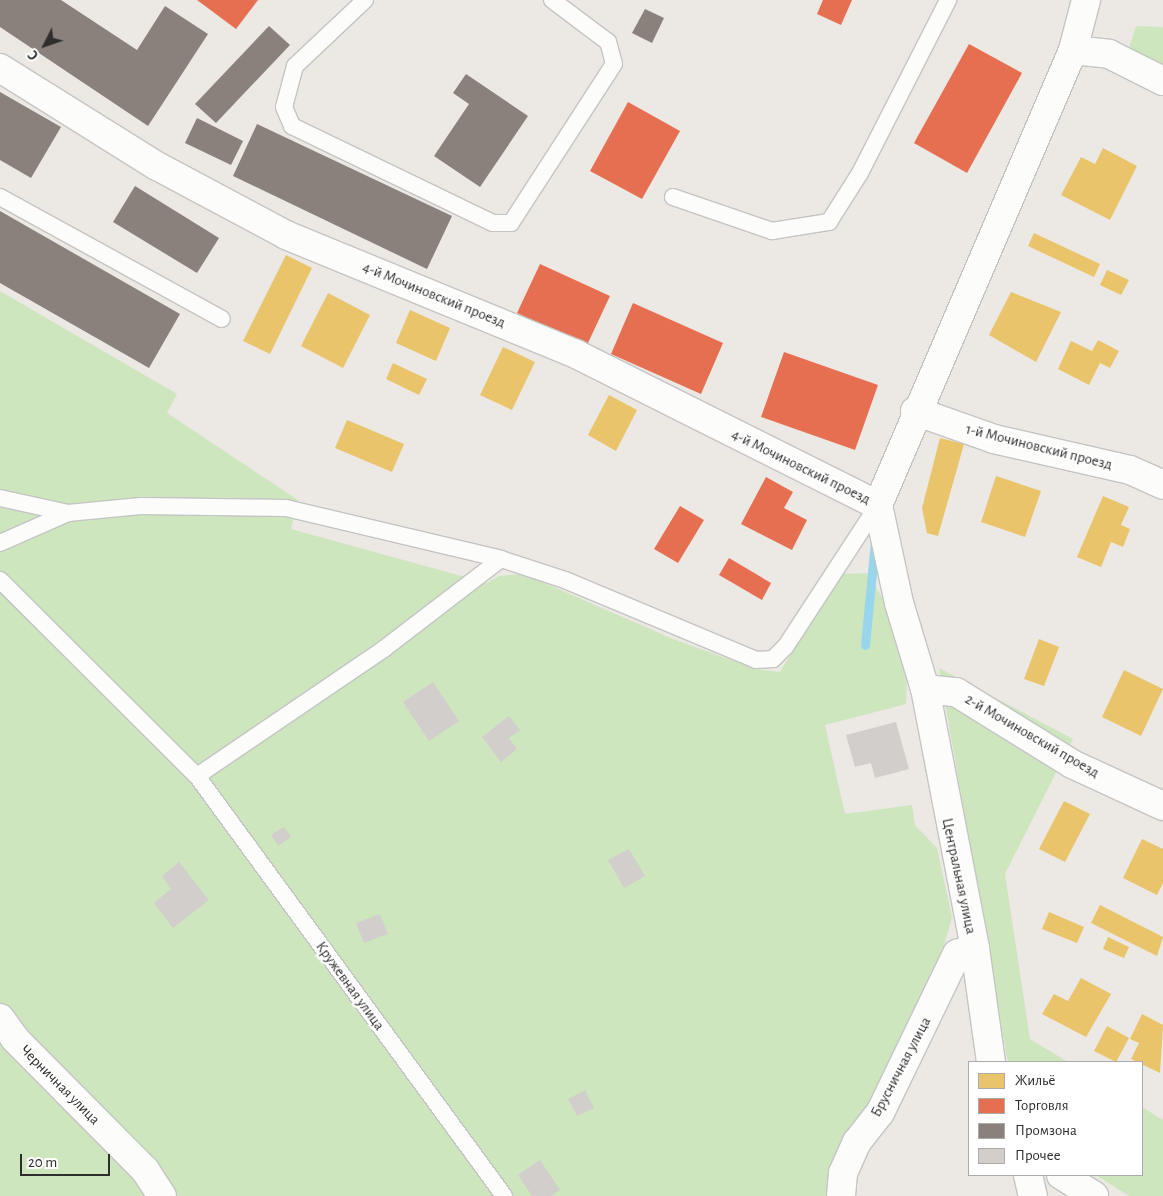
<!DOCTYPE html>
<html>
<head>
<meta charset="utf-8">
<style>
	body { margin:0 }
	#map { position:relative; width:1163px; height:1196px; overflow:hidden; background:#ece8e4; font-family:"Alegreya Sans",sans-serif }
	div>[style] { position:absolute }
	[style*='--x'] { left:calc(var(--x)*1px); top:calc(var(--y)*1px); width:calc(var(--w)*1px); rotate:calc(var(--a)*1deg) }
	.green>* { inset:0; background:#cee6be }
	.homes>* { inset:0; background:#e9c46a }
	.shops>* { inset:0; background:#e76f51 }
	.industry>* { inset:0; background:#8a817c }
	.stream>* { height:9px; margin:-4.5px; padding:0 4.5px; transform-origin:4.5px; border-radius:4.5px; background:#99d6ec }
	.building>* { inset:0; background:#d1cecb }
	.roads { filter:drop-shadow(1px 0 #c5c4c5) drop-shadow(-1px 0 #c5c4c5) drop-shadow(0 1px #c5c4c5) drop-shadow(0 -1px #c5c4c5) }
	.lane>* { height:16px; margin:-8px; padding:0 8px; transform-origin:8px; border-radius:8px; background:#fcfcfb }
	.street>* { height:28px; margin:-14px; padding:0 14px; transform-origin:14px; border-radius:14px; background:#fcfcfb }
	span { translate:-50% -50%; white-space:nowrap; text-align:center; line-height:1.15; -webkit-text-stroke:5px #fff; paint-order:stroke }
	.street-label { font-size:15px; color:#2e2e2e }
	.legend { position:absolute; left:968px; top:1061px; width:175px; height:115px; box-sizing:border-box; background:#fff; border:1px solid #ababab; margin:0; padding:6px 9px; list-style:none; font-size:15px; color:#2e2e2e }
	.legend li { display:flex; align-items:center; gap:10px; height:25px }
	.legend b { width:25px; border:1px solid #ababab }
	.north { position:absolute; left:20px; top:20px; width:50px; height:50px; -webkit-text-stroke:4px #fff; paint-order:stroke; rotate:229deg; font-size:14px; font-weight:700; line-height:20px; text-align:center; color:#2e2e2e }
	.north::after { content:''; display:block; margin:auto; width:18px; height:22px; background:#2e2e2e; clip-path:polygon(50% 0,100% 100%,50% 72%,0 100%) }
	.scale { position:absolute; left:20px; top:1154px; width:90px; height:22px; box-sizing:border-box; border:2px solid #2e2e2e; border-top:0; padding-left:6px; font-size:15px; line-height:18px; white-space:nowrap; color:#2e2e2e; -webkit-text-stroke:4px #fff; paint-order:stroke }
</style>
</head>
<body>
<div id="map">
	<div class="green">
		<div style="clip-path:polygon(1136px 26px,1163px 27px,1163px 69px,1128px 51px)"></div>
		<div style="clip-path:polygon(0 291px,177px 394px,167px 413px,298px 500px,291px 529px,487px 583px,499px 576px,524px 574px,673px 639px,756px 669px,780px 672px,840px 574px,867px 573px,888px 607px,907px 680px,906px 704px,825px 725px,845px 814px,912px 805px,915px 825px,937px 848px,952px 917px,936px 975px,831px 1196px,0 1196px)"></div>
		<div style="clip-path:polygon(939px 668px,1073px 739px,1005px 874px,1030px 1039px,1068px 1062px,1009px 1062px,1007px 1058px)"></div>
		<div style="clip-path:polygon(1142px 1107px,1163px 1120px,1163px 1196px,1129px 1196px,1096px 1175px,1142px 1175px)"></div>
	</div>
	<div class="homes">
		<div style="clip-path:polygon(1103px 148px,1137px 166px,1110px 220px,1061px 195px,1081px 157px,1095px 164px)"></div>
		<div style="clip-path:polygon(1034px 233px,1100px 264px,1094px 277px,1028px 246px)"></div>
		<div style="clip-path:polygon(286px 255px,312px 268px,270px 354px,243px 341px)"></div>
		<div style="clip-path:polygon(1107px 270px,1129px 280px,1121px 295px,1100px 285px)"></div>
		<div style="clip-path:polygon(1011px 292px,1061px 312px,1036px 362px,989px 335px)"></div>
		<div style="clip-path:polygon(328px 293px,370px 315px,343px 368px,301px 346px)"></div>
		<div style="clip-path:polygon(410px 310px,450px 328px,436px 361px,396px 343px)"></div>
		<div style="clip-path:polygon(1098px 340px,1119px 351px,1110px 368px,1100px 363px,1089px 385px,1058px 369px,1071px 341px,1092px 351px)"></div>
		<div style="clip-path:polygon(503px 347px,535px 362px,512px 410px,480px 395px)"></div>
		<div style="clip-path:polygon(393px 363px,427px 379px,419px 395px,386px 379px)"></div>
		<div style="clip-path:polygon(609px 395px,637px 410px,616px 451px,588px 435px)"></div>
		<div style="clip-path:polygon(347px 420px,404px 444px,392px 472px,335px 448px)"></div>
		<div style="clip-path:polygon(940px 438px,964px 444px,938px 536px,927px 533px,922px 508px)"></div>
		<div style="clip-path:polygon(996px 476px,1041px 491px,1025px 537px,981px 522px)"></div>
		<div style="clip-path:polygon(1103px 496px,1129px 507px,1121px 525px,1130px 529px,1123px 547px,1111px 542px,1101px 567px,1077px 557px)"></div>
		<div style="clip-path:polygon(1039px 639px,1059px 647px,1044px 686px,1024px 679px)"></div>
		<div style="clip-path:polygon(1124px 670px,1163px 689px,1141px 736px,1102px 717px)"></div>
		<div style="clip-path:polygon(1064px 801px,1090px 814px,1065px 862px,1039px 849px)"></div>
		<div style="clip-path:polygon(1142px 839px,1163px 849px,1163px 883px,1157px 895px,1123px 878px)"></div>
		<div style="clip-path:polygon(1100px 905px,1163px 937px,1157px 956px,1091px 923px)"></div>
		<div style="clip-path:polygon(1049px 912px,1084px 927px,1077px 943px,1042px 929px)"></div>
		<div style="clip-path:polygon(1108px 937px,1129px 947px,1124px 958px,1103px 949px)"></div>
		<div style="clip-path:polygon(1081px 978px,1111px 994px,1086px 1037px,1042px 1014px,1054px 994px,1068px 1001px)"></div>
		<div style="clip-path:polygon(1142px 1014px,1163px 1025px,1160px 1073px,1131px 1059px,1139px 1043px,1130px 1039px)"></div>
		<div style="clip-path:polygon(1107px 1026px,1129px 1038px,1116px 1062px,1094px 1051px)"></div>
	</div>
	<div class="shops">
		<div style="clip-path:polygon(197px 0,258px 0,236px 29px)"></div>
		<div style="clip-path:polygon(823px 0,852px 0,841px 25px,817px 14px)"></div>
		<div style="clip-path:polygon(969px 44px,1022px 73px,967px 173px,914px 143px)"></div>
		<div style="clip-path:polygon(628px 102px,680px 131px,642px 199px,590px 171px)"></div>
		<div style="clip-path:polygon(540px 264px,610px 296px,587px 345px,517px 313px)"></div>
		<div style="clip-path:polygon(633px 303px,723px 343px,701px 394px,611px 354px)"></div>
		<div style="clip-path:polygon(784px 352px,878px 385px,855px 450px,761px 417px)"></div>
		<div style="clip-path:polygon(766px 477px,793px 492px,784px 508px,807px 520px,792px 550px,741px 524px)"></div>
		<div style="clip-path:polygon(680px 506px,704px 520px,678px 563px,654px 549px)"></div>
		<div style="clip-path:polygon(729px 558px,771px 583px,762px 600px,719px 575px)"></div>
	</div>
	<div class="industry">
		<div style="clip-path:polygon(0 0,61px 0,137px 50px,165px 6px,208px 34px,148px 126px,0 27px)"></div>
		<div style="clip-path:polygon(645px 9px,664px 18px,652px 43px,632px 33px)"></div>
		<div style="clip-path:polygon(269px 26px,290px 45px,216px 123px,195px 104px)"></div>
		<div style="clip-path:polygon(466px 74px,528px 116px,480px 187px,434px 156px,469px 104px,453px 93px)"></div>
		<div style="clip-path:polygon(0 92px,61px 127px,31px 178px,0 160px)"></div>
		<div style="clip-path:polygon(197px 118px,243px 141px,231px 165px,185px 143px)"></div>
		<div style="clip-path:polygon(257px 124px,452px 216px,427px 269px,233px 176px)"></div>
		<div style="clip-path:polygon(135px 186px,219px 238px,197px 273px,113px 222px)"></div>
		<div style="clip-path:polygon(0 211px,180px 314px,149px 368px,0 283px)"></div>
	</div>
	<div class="stream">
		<div style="--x:865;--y:645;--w:104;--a:-84.5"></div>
	</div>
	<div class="building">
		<div style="clip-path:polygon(433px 682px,459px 721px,429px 741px,403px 702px)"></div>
		<div style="clip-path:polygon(509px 716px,520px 730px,509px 738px,517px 749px,501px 762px,482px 737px)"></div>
		<div style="clip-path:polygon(896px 722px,909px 769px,875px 778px,871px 763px,855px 767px,846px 735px)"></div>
		<div style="clip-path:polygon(284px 827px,291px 837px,278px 846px,271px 835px)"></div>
		<div style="clip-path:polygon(629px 849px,645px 876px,624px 888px,608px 860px)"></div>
		<div style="clip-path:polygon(179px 862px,209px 900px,173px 928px,154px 903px,171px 889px,162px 876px)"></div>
		<div style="clip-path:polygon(380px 914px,388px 934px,364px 943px,356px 923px)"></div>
		<div style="clip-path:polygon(585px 1090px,594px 1108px,577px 1116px,568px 1099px)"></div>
		<div style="clip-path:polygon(540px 1160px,560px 1190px,551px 1196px,532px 1196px,518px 1175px)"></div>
	</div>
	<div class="roads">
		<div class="lane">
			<div style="--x:365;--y:0;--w:96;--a:136.7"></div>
			<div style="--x:295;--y:66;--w:42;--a:105"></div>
			<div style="--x:284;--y:107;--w:21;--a:67"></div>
			<div style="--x:292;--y:126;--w:223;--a:25.8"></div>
			<div style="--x:493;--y:223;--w:18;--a:0"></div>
			<div style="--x:511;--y:223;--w:189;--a:-57.1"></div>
			<div style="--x:614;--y:64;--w:23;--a:-105"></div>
			<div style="--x:608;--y:42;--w:70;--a:-143.1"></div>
			<div style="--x:0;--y:197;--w:253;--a:28.8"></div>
			<div style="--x:673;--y:197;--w:105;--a:19"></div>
			<div style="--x:772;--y:231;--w:58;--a:-9"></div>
			<div style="--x:829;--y:222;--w:58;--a:-57.7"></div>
			<div style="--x:860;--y:173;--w:194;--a:-63"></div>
			<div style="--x:0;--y:498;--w:70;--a:12.4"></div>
			<div style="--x:0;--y:543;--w:74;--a:-23.8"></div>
			<div style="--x:68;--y:513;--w:73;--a:-5.5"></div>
			<div style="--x:141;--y:506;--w:145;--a:0.8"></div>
			<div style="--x:286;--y:508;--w:221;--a:13.3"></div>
			<div style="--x:501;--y:559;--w:67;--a:18.2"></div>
			<div style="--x:565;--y:580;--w:207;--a:22.7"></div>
			<div style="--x:756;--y:660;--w:17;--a:-3"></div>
			<div style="--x:773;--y:659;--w:18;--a:-45"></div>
			<div style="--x:786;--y:646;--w:168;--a:-56.9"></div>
			<div style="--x:0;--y:580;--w:278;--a:44.9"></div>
			<div style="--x:197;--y:776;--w:227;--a:-34.2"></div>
			<div style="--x:385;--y:648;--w:146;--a:-37.5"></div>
			<div style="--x:197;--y:776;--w:520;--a:53.83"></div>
		</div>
		<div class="street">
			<div style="--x:1073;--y:50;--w:36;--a:6"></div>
			<div style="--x:1109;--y:54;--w:60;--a:26.6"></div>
			<div style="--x:0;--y:68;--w:185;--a:32"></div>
			<div style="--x:157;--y:166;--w:146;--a:28.1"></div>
			<div style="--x:286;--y:235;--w:313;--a:22.3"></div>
			<div style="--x:576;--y:354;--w:338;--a:26.6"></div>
			<div style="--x:915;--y:411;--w:84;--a:19.5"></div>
			<div style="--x:994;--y:439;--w:139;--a:12.8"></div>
			<div style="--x:1130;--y:470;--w:36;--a:24"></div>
			<div style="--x:925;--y:689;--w:31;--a:6"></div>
			<div style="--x:956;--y:692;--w:137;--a:31.8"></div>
			<div style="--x:1072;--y:764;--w:100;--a:24.8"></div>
			<div style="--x:0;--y:1018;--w:26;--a:54"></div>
			<div style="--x:15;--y:1039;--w:185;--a:45.2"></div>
			<div style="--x:145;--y:1170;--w:31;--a:57"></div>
			<div style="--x:991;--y:1062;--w:115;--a:-98"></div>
			<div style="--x:975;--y:948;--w:264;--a:-100.9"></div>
			<div style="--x:925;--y:689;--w:90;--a:-106.8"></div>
			<div style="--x:899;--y:603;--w:100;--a:-102.1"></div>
			<div style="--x:878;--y:505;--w:495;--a:-66.8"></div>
			<div style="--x:1073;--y:50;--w:52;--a:-75.4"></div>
			<div style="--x:1028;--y:1175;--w:22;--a:77"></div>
			<div style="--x:1061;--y:1175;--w:39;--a:32"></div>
			<div style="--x:841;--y:1196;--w:23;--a:-85"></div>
			<div style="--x:843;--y:1173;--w:34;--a:-66"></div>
			<div style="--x:857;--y:1142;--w:37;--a:-52"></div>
			<div style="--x:880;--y:1113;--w:177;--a:-64.2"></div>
			<div style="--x:957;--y:954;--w:19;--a:-18"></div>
		</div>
	</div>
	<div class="street-label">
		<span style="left:434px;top:295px;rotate:22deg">4-й Мочиновский проезд</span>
		<span style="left:1039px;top:447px;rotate:14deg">1-й Мочиновский проезд</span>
		<span style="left:801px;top:467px;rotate:26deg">4-й Мочиновский проезд</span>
		<span style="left:1032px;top:736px;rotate:30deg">2-й Мочиновский проезд</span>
		<span style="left:959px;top:876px;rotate:78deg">Центральная улица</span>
		<span style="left:350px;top:986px;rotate:54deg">Кружевная улица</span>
		<span style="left:901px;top:1067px;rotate:-62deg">Брусничная улица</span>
		<span style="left:60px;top:1085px;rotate:45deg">Черничная улица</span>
	</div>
	<ul class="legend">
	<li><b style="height:14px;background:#e9c46a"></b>Жильё</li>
	<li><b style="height:14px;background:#e76f51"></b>Торговля</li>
	<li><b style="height:14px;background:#8a817c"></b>Промзона</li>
	<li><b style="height:14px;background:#d1cecb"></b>Прочее</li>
	</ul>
	<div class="north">С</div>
	<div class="scale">20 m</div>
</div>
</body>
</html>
